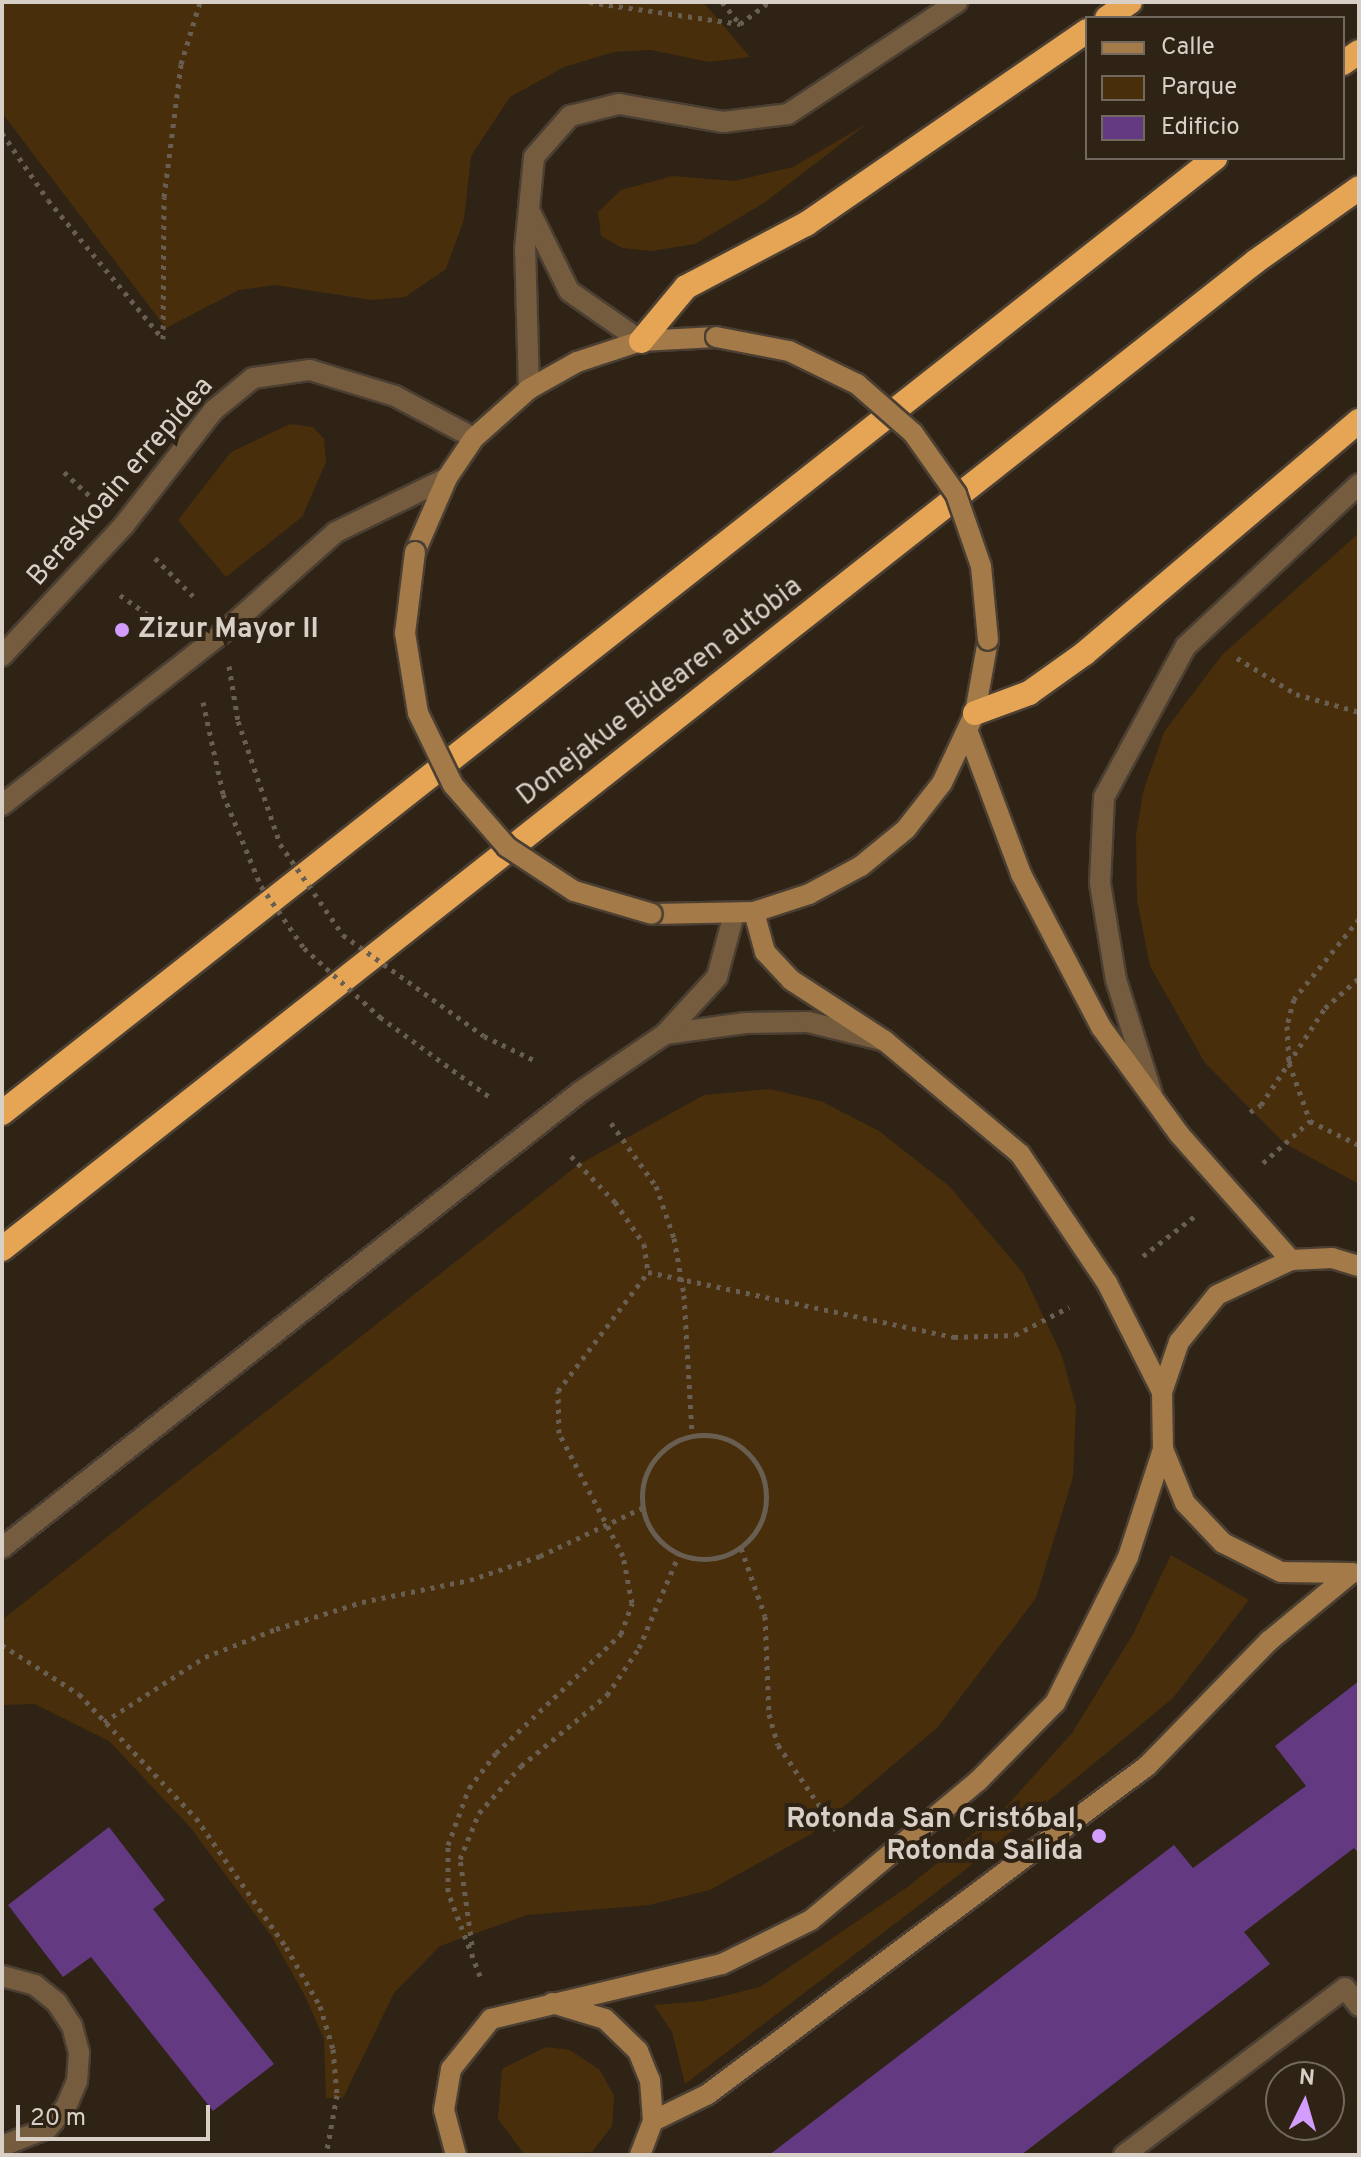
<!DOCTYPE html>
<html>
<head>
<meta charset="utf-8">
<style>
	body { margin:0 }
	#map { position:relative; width:1361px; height:2157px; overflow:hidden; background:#2f2316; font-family:Overpass,sans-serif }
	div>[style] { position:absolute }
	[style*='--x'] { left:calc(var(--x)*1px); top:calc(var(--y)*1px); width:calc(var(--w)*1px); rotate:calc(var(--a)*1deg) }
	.green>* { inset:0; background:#482e0a }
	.building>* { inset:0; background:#633982 }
	.path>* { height:5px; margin-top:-2.5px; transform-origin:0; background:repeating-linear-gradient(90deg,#695e52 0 4px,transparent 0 10px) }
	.path>.ring { margin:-2.5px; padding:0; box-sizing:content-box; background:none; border:5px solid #695e52; border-radius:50% }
	.roads { filter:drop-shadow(2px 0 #4a3f32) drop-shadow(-2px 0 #4a3f32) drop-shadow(0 2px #4a3f32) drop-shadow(0 -2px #4a3f32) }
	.street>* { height:20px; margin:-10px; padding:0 10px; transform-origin:10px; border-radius:10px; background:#765c3e }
	.secondary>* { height:20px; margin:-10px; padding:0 10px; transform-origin:10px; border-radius:10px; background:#a37a48 }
	.highway>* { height:24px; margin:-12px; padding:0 12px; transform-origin:12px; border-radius:12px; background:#e6a555 }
	.path-bridge>* { height:5px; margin-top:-2.5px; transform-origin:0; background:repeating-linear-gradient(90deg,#695e52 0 4px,transparent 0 10px) }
	.bridges { filter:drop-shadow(2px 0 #4a3f32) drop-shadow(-2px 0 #4a3f32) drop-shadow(0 2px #4a3f32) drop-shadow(0 -2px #4a3f32) }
	.secondary-bridge>* { height:20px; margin:-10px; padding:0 10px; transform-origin:10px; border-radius:10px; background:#a37a48 }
	.dots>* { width:22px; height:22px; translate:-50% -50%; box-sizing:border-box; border:4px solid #2f2316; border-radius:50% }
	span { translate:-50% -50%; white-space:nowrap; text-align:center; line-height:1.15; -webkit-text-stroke:8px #2f2316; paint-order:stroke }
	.street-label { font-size:28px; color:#d8d0c7 }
	.poi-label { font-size:28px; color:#d8d0c7; font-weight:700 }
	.left { translate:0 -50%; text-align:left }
	.right { translate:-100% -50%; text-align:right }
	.frame { position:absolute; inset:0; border:4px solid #d8d0c7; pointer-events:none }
	.legend { position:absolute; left:1085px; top:16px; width:260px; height:144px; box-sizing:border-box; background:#2f2316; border:2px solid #73685d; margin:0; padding:10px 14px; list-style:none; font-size:24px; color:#d8d0c7 }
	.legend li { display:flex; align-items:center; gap:16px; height:40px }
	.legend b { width:40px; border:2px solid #73685d }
	.north { position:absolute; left:1265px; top:2061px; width:80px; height:80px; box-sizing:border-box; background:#2f2316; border:2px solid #73685d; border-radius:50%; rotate:5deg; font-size:22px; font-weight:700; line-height:32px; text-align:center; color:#d8d0c7 }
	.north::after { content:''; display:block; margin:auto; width:28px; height:36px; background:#d29dfd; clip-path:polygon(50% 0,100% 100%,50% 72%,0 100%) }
	.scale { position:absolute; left:16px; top:2105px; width:194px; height:36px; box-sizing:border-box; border:4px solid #d8d0c7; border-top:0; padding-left:10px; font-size:24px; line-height:28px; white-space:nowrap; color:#d8d0c7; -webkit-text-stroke:6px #2f2316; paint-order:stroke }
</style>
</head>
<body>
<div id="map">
	<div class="green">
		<div style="clip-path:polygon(2px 2px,703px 2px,750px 57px,709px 62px,651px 50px,614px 52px,564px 67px,510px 97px,471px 156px,464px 219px,446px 269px,405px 297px,372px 300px,275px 285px,239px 290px,166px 328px,2px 113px)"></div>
		<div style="clip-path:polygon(868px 123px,764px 203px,695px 244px,651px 251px,622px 248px,601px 236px,598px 212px,621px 190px,673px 176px,734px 181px,793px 167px)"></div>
		<div style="clip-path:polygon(290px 424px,313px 427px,324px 439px,326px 462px,302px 517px,226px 577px,178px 520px,231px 452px)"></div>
		<div style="clip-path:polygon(1359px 533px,1359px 1184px,1284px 1143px,1205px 1063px,1150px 966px,1137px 900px,1136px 835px,1143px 792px,1164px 732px,1222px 655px)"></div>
		<div style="clip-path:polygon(770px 1089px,823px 1102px,879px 1131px,949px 1186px,1023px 1273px,1062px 1356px,1076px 1407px,1073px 1477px,1036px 1598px,937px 1728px,811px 1834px,710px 1890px,649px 1905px,527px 1915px,440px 1946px,394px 1993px,343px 2098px,326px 2098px,324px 2039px,306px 1998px,272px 1937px,190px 1827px,109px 1741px,35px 1704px,2px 1705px,2px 1620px,578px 1165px,704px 1095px)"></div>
		<div style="clip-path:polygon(1171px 1555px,1249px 1600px,1173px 1698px,960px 1874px,685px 2084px,672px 2032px,654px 2005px,703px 2001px,760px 1987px,909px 1886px,1005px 1808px,1072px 1733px,1133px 1634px)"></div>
		<div style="clip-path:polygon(546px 2047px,570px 2050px,600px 2070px,614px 2096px,612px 2126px,592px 2152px,524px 2154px,498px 2119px,502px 2069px)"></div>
	</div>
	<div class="building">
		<div style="clip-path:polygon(1359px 1681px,1359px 1854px,1354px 1848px,1244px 1932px,1270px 1964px,1021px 2155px,769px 2155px,1174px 1845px,1193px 1868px,1306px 1786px,1275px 1746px)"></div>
		<div style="clip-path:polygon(109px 1827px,165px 1900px,153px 1909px,274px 2064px,213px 2111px,91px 1957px,63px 1977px,8px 1905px)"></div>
	</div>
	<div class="path">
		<div style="--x:589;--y:2;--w:153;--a:8.3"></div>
		<div style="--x:740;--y:24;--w:36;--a:-37"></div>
		<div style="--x:722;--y:2;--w:27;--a:51"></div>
		<div style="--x:2;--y:133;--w:81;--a:55.5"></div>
		<div style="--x:48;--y:200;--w:179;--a:50.4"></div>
		<div style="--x:163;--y:339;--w:142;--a:-89.6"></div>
		<div style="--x:164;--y:197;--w:134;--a:-82.7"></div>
		<div style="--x:181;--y:64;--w:65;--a:-73"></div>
		<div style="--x:64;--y:472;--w:35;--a:43"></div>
		<div style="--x:155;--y:558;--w:58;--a:45"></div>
		<div style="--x:120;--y:595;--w:50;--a:35.3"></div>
		<div style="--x:1237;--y:658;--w:69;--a:31.4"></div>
		<div style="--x:1296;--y:694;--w:66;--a:15.9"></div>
		<div style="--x:1359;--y:919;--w:103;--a:129.1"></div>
		<div style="--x:1294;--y:999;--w:28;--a:105"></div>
		<div style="--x:1287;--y:1026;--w:37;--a:87"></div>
		<div style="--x:1289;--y:1063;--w:62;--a:70.1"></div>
		<div style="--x:1310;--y:1121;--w:55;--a:26.1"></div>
		<div style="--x:1250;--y:1112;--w:13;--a:-32"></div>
		<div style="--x:1261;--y:1105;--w:116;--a:-56.6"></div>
		<div style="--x:1325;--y:1008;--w:45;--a:-41.4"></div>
		<div style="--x:611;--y:1123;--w:77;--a:54.5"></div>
		<div style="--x:656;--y:1186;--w:55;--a:70.9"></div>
		<div style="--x:674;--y:1238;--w:58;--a:80"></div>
		<div style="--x:684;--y:1295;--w:140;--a:86.7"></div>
		<div style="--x:571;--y:1156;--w:64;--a:46.3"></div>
		<div style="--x:615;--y:1202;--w:51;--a:55.4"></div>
		<div style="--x:644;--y:1244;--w:28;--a:82"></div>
		<div style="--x:648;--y:1272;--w:313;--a:12"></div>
		<div style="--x:954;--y:1337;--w:61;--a:-1.9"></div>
		<div style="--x:1015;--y:1335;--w:61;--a:-27.4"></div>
		<div style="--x:1263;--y:1163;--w:63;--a:-41.8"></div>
		<div style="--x:1143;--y:1256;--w:66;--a:-37.6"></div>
		<div class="ring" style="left:642px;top:1435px;width:119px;height:119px"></div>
		<div style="--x:741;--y:1548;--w:72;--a:70.6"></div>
		<div style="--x:765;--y:1616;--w:98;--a:87.7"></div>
		<div style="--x:769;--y:1714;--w:32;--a:74"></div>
		<div style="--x:778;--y:1745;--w:103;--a:55.7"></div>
		<div style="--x:2;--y:1645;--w:91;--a:32.5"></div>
		<div style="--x:79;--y:1694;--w:170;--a:46.7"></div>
		<div style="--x:196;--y:1818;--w:157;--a:55.1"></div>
		<div style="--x:286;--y:1947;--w:68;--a:60"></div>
		<div style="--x:320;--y:2006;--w:45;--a:73.2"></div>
		<div style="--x:333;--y:2049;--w:46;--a:85"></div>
		<div style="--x:337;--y:2095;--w:61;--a:100.4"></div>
		<div style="--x:104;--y:1722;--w:120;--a:-32.8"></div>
		<div style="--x:205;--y:1657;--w:76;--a:-21.5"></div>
		<div style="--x:276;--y:1629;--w:90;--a:-17.4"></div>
		<div style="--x:362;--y:1602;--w:110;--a:-11.5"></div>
		<div style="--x:470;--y:1580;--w:74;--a:-18.9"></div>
		<div style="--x:540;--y:1556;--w:113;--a:-25.2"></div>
		<div style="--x:472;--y:1945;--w:87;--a:-97.9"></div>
		<div style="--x:460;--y:1859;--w:50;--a:-67.6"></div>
		<div style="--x:479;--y:1813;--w:63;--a:-48.2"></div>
		<div style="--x:521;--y:1766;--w:112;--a:-39.5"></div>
		<div style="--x:607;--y:1695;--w:57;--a:-55.8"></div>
		<div style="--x:639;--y:1648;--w:102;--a:-66.9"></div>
		<div style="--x:480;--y:1976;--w:90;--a:-110.9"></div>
		<div style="--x:448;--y:1892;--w:47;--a:-90"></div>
		<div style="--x:448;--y:1845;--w:61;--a:-69.8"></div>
		<div style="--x:469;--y:1788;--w:44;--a:-52.4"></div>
		<div style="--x:496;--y:1753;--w:173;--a:-43.6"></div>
		<div style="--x:621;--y:1634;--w:33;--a:-70"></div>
		<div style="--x:632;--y:1603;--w:48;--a:-100.8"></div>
		<div style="--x:623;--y:1556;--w:139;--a:-117.5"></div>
		<div style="--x:559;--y:1433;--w:42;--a:-91.4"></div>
		<div style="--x:558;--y:1391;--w:149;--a:-52.9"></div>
	</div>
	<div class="roads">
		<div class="street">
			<div style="--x:529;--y:210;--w:90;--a:63.7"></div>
			<div style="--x:569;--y:291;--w:88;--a:34.8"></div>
			<div style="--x:529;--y:389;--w:140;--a:-91.6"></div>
			<div style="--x:525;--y:249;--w:92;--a:-84.4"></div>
			<div style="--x:534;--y:157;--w:55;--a:-48.7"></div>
			<div style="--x:570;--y:116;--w:50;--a:-13.8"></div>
			<div style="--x:619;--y:104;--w:106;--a:9.8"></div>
			<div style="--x:723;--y:122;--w:65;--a:-7"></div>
			<div style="--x:788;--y:114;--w:203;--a:-33.5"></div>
			<div style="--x:2;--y:656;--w:179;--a:-47"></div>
			<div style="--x:124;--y:525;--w:146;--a:-52"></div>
			<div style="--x:214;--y:410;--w:50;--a:-39.4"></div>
			<div style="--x:253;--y:378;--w:58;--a:-8"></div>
			<div style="--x:310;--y:370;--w:89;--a:17"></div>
			<div style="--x:395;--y:396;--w:89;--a:28"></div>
			<div style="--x:2;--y:805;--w:284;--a:-38"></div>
			<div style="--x:226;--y:630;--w:147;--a:-41.7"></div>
			<div style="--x:336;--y:532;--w:123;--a:-25.9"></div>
			<div style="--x:665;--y:1034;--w:81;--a:-7.8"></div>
			<div style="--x:745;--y:1023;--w:63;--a:-0.9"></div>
			<div style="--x:808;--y:1022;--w:76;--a:13.7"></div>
			<div style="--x:1152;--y:1094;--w:120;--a:-107.5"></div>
			<div style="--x:1116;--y:980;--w:98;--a:-99.4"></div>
			<div style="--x:1100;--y:883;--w:86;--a:-87.3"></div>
			<div style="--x:1104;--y:797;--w:172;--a:-61.5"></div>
			<div style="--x:1186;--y:646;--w:237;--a:-43.1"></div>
			<div style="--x:2;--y:1548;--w:736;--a:-38.27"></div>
			<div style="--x:580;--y:1092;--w:103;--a:-34.3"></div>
			<div style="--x:665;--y:1034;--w:77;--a:-47.6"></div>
			<div style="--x:717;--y:977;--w:65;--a:-74.9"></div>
			<div style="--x:2;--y:1976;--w:34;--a:15"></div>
			<div style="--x:35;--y:1985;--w:28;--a:39"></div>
			<div style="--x:57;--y:2003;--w:27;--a:57"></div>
			<div style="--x:72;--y:2026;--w:28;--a:75"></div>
			<div style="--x:79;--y:2053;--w:28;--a:94"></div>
			<div style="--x:77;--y:2081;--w:28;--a:113"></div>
			<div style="--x:66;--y:2107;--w:28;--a:131"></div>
			<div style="--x:48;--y:2128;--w:49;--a:158.6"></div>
			<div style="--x:1124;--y:2155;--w:277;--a:-37.1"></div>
			<div style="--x:1345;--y:1988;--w:23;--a:52"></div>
		</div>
		<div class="secondary">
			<div style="--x:415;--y:552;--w:81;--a:-66.6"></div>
			<div style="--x:447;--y:478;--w:48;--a:-56"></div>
			<div style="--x:474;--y:438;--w:74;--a:-41.7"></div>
			<div style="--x:529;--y:389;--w:55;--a:-29.4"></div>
			<div style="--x:577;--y:362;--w:67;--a:-18.2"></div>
			<div style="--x:641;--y:341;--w:75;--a:-3.1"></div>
			<div style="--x:968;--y:732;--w:152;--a:69.5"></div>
			<div style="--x:1021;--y:874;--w:173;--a:62.4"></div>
			<div style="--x:1101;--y:1027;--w:132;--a:53.9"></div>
			<div style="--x:1179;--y:1134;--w:169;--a:48.4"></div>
			<div style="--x:754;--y:912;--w:41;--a:74.6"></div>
			<div style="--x:765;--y:952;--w:38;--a:47"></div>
			<div style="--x:791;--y:980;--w:112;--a:33"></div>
			<div style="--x:885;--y:1041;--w:176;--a:39.9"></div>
			<div style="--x:1020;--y:1154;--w:156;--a:56"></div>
			<div style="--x:1107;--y:1283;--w:122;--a:63.2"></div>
			<div style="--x:652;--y:914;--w:102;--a:-1.1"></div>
			<div style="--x:754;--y:912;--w:58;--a:-18.1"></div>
			<div style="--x:809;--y:894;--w:59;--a:-28.3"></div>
			<div style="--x:861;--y:866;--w:58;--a:-39.4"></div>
			<div style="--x:906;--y:829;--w:58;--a:-52"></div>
			<div style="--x:942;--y:783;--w:77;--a:-64.8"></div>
			<div style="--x:975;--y:713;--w:74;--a:-79.9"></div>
			<div style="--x:1353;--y:1573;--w:72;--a:-179.2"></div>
			<div style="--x:1281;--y:1572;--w:65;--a:-153.4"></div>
			<div style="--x:1223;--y:1543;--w:55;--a:-133.5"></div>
			<div style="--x:1185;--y:1503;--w:58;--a:-112.2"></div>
			<div style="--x:1163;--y:1449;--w:57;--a:-91"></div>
			<div style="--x:1162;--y:1392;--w:53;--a:-71.2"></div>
			<div style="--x:1179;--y:1342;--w:60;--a:-51"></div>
			<div style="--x:1217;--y:1295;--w:82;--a:-25.3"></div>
			<div style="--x:1291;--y:1260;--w:41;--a:-2.8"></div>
			<div style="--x:1332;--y:1258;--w:28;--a:17"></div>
			<div style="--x:552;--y:2003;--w:55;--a:16.8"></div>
			<div style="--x:605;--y:2019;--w:46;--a:44.1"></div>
			<div style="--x:638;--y:2051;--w:31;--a:68"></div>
			<div style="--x:650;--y:2080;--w:41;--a:85.8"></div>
			<div style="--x:653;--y:2121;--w:36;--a:111"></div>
			<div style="--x:653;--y:2121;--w:61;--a:-26.1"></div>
			<div style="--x:708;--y:2094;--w:548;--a:-36.77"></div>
			<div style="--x:1147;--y:1766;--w:175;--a:-45.7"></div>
			<div style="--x:1269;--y:1641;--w:105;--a:-39.6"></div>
			<div style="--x:456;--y:2155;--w:47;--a:-104.9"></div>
			<div style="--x:444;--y:2110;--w:42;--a:-80.3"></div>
			<div style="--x:451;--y:2069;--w:64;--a:-51.3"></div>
			<div style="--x:491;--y:2019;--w:237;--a:-13.4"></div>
			<div style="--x:722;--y:1964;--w:99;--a:-26.3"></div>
			<div style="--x:811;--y:1920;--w:217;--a:-39.8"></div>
			<div style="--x:978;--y:1781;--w:110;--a:-45.4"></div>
			<div style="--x:1055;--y:1703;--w:163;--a:-63.4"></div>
			<div style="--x:1128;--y:1557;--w:114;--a:-72"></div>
		</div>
		<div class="highway">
			<div style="--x:1107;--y:18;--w:28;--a:-35"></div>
			<div style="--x:1343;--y:63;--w:19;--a:-35"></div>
			<div style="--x:641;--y:341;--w:70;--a:-50.2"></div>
			<div style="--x:686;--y:287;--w:136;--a:-27.7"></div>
			<div style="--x:806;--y:224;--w:341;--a:-34.5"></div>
			<div style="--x:975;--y:713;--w:58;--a:-20.3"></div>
			<div style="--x:1029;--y:693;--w:69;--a:-35.5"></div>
			<div style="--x:1085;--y:653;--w:359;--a:-40.3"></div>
			<div style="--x:2;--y:1113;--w:1544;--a:-38.21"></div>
			<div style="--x:2;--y:1249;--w:1596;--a:-38.23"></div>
			<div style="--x:1256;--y:261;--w:126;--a:-35.3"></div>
		</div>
	</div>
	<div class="path-bridge">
		<div style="--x:229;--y:666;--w:56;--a:80.7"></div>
		<div style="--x:238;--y:721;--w:130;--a:71.1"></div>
		<div style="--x:280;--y:844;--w:111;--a:55.3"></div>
		<div style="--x:343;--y:935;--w:173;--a:35.6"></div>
		<div style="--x:484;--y:1036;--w:60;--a:25.7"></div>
		<div style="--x:203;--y:702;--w:94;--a:77.7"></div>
		<div style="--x:223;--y:794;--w:100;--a:67.6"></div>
		<div style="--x:261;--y:886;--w:75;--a:55.3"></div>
		<div style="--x:304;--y:948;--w:103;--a:42.2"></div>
		<div style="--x:380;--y:1017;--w:137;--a:36.1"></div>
	</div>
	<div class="bridges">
		<div class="secondary-bridge">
			<div style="--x:716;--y:337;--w:74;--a:10.9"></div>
			<div style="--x:789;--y:351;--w:76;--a:25.9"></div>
			<div style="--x:857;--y:384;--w:74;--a:41.2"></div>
			<div style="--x:913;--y:433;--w:75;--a:54.8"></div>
			<div style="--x:956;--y:494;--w:76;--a:70.9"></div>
			<div style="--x:981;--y:566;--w:74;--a:84.6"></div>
			<div style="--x:415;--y:552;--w:82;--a:97"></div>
			<div style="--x:405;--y:633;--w:81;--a:80.8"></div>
			<div style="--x:418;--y:713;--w:80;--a:64.1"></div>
			<div style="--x:453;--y:785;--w:82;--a:48.9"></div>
			<div style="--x:507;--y:847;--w:80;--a:33.3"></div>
			<div style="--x:574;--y:891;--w:81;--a:16.4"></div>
		</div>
	</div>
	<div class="dots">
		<div style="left:122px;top:630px;background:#d29dfd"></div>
		<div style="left:1099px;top:1836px;background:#d29dfd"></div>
	</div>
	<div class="street-label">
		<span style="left:121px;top:482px;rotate:-49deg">Beraskoain errepidea</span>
		<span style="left:660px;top:692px;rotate:-38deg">Donejakue Bidearen autobia</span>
	</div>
	<div class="poi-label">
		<span class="left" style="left:138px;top:630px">Zizur Mayor II</span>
		<span class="right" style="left:1083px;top:1836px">Rotonda San Cristóbal,<br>Rotonda Salida</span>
	</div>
	<div class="frame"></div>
	<ul class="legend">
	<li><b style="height:10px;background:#a37a48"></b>Calle</li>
	<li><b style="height:22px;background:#482e0a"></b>Parque</li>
	<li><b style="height:22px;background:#633982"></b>Edificio</li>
	</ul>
	<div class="north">N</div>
	<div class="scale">20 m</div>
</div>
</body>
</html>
